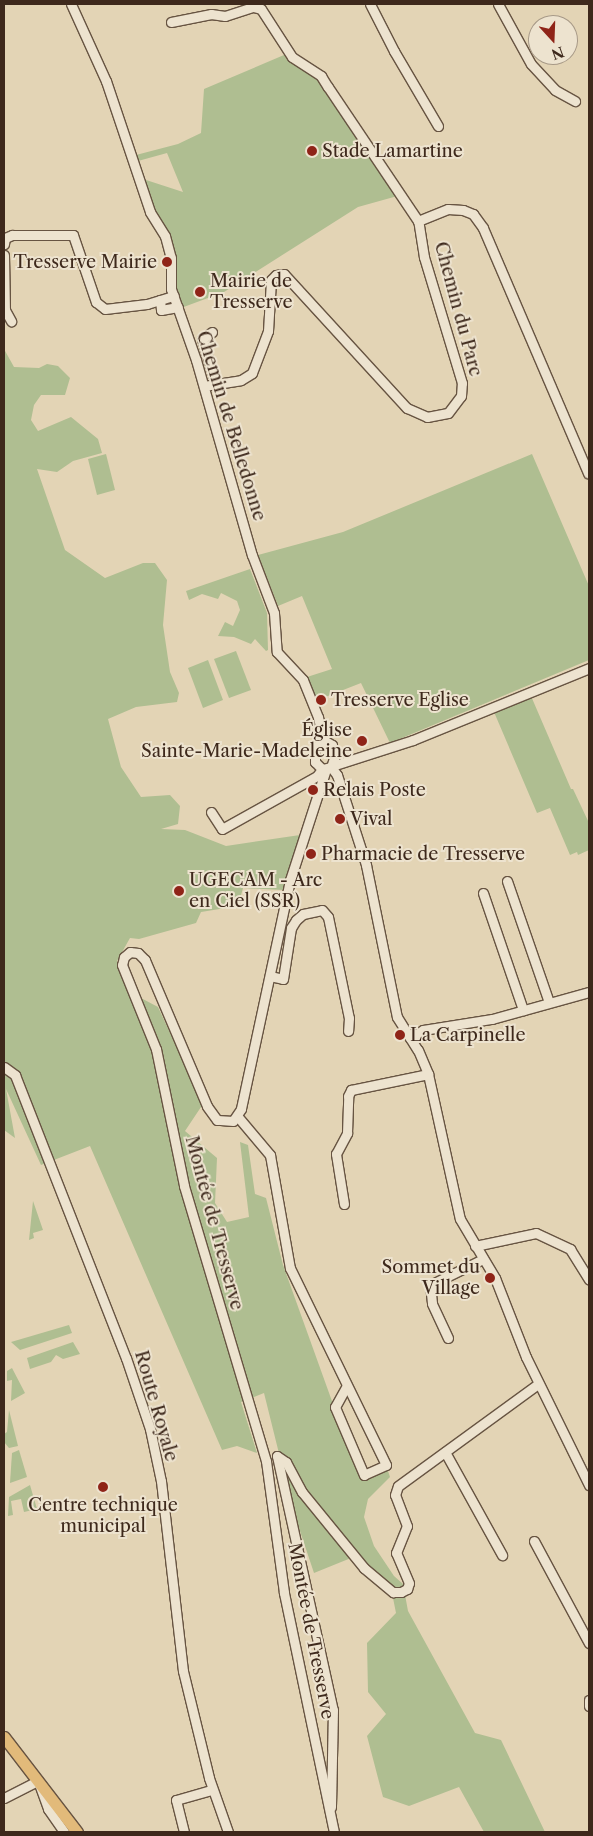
<!DOCTYPE html>
<html>
<head>
<meta charset="utf-8">
<style>
	body { margin:0 }
	#map { position:relative; width:593px; height:1836px; overflow:hidden; background:#e3d4b5; font-family:"Libre Caslon Text",serif }
	div>[style] { position:absolute }
	[style*='--x'] { left:calc(var(--x)*1px); top:calc(var(--y)*1px); width:calc(var(--w)*1px); rotate:calc(var(--a)*1deg) }
	.green>* { inset:0; background:#afbe91 }
	.roads { filter:drop-shadow(1px 0 #675442) drop-shadow(-1px 0 #675442) drop-shadow(0 1px #675442) drop-shadow(0 -1px #675442) }
	.minor>* { height:9px; margin:-4.5px; padding:0 4.5px; transform-origin:4.5px; border-radius:4.5px; background:#ede3cf }
	.major>* { height:11px; margin:-5.5px; padding:0 5.5px; transform-origin:5.5px; border-radius:5.5px; background:#e2ba7a }
	.dots>* { width:14px; height:14px; translate:-50% -50%; box-sizing:border-box; border:2px solid #ede3cf; border-radius:50% }
	span { translate:-50% -50%; white-space:nowrap; text-align:center; line-height:1.15; -webkit-text-stroke:4px #ede3cf; paint-order:stroke }
	.poi-label { font-size:18px; color:#3e291c }
	.left { translate:0 -50%; text-align:left }
	.right { translate:-100% -50%; text-align:right }
	.street-label { font-size:18px; color:#3e291c }
	.frame { position:absolute; inset:0; border:5px solid #3e291c; pointer-events:none }
	.north { position:absolute; left:528px; top:15px; width:50px; height:50px; box-sizing:border-box; background:#ede3cf; border:1px solid #a79987; border-radius:50%; rotate:160deg; font-size:14px; font-weight:700; line-height:20px; text-align:center; color:#3e291c }
	.north::after { content:''; display:block; margin:auto; width:18px; height:22px; background:#8f2418; clip-path:polygon(50% 0,100% 100%,50% 72%,0 100%) }
</style>
</head>
<body>
<div id="map">
	<div class="green">
		<div style="clip-path:polygon(284px 55px,321px 81px,401px 195px,358px 207px,224px 292px,181px 308px,174px 285px,176px 261px,171px 238px,152px 209px,143px 179px,183px 192px,167px 153px,138px 161px,136px 155px,178px 144px,201px 133px,204px 89px)"></div>
		<div style="clip-path:polygon(4px 349px,14px 367px,39px 368px,47px 364px,58px 366px,70px 378px,65px 395px,41px 395px,34px 405px,31px 420px,38px 431px,71px 417px,98px 439px,102px 453px,73px 461px,57px 472px,37px 469px,65px 550px,105px 578px,143px 563px,155px 563px,167px 580px,163px 625px,170px 672px,179px 693px,177px 702px,136px 707px,108px 719px,121px 767px,141px 797px,170px 795px,180px 806px,178px 824px,161px 829px,185px 830px,226px 846px,300px 835px,283px 890px,243px 888px,238px 906px,201px 912px,196px 923px,139px 939px,130px 938px,117px 961px,123px 981px,139px 997px,158px 1007px,203px 1104px,185px 1131px,217px 1158px,215px 1203px,227px 1222px,249px 1217px,240px 1142px,248px 1145px,255px 1194px,266px 1198px,283px 1265px,360px 1479px,387px 1468px,390px 1477px,368px 1499px,364px 1517px,374px 1546px,394px 1576px,403px 1584px,408px 1611px,475px 1733px,501px 1740px,545px 1832px,484px 1832px,459px 1787px,409px 1806px,383px 1797px,367px 1736px,386px 1714px,368px 1692px,367px 1643px,396px 1613px,393px 1598px,351px 1558px,314px 1573px,293px 1510px,264px 1393px,241px 1402px,257px 1453px,237px 1446px,222px 1450px,90px 1146px,41px 1165px,6px 1089px,15px 1138px,4px 1130px)"></div>
		<div style="clip-path:polygon(106px 454px,115px 490px,97px 495px,88px 459px)"></div>
		<div style="clip-path:polygon(532px 454px,589px 586px,589px 660px,390px 743px,361px 683px,315px 701px,307px 677px,332px 669px,302px 596px,278px 606px,258px 555px,343px 532px)"></div>
		<div style="clip-path:polygon(250px 569px,267px 613px,268px 650px,266px 651px,255px 639px,251px 644px,234px 637px,218px 636px,225px 622px,233px 626px,240px 610px,237px 601px,221px 593px,218px 599px,202px 594px,189px 600px,186px 591px)"></div>
		<div style="clip-path:polygon(236px 651px,251px 690px,229px 698px,214px 659px)"></div>
		<div style="clip-path:polygon(208px 660px,223px 700px,203px 708px,188px 668px)"></div>
		<div style="clip-path:polygon(531px 696px,571px 789px,573px 789px,589px 823px,589px 850px,578px 855px,577px 852px,570px 855px,550px 808px,537px 813px,494px 712px)"></div>
		<div style="clip-path:polygon(33px 1201px,43px 1230px,33px 1233px,34px 1238px,29px 1240px)"></div>
		<div style="clip-path:polygon(69px 1325px,72px 1333px,20px 1350px,11px 1342px)"></div>
		<div style="clip-path:polygon(73px 1342px,80px 1354px,63px 1359px,56px 1355px,51px 1362px,30px 1369px,27px 1358px)"></div>
		<div style="clip-path:polygon(12px 1368px,25px 1393px,11px 1401px,12px 1380px,7px 1381px,7px 1371px)"></div>
		<div style="clip-path:polygon(9px 1410px,18px 1446px,9px 1448px,4px 1442px,4px 1434px,7px 1432px)"></div>
		<div style="clip-path:polygon(19px 1450px,27px 1477px,10px 1483px,12px 1453px)"></div>
		<div style="clip-path:polygon(30px 1485px,37px 1509px,24px 1512px,21px 1499px,11px 1501px,13px 1515px,8px 1516px,9px 1497px)"></div>
	</div>
	<div class="roads">
		<div class="minor">
			<div style="--x:71;--y:4;--w:85;--a:65.6"></div>
			<div style="--x:106;--y:81;--w:138;--a:71.4"></div>
			<div style="--x:150;--y:212;--w:28;--a:58"></div>
			<div style="--x:165;--y:236;--w:23;--a:75"></div>
			<div style="--x:171;--y:258;--w:31;--a:90"></div>
			<div style="--x:171;--y:289;--w:75;--a:70.6"></div>
			<div style="--x:196;--y:360;--w:203;--a:74"></div>
			<div style="--x:252;--y:555;--w:62;--a:69.2"></div>
			<div style="--x:274;--y:613;--w:39;--a:86"></div>
			<div style="--x:277;--y:652;--w:38;--a:47"></div>
			<div style="--x:303;--y:680;--w:40;--a:68"></div>
			<div style="--x:318;--y:717;--w:24;--a:78"></div>
			<div style="--x:370;--y:4;--w:53;--a:62.9"></div>
			<div style="--x:394;--y:51;--w:87;--a:59.6"></div>
			<div style="--x:498;--y:4;--w:68;--a:61.2"></div>
			<div style="--x:531;--y:64;--w:35;--a:47"></div>
			<div style="--x:555;--y:90;--w:23;--a:29"></div>
			<div style="--x:171;--y:22;--w:41;--a:-11.3"></div>
			<div style="--x:211;--y:14;--w:14;--a:8"></div>
			<div style="--x:225;--y:16;--w:29;--a:-18"></div>
			<div style="--x:253;--y:7;--w:8;--a:14"></div>
			<div style="--x:261;--y:9;--w:57;--a:57.1"></div>
			<div style="--x:292;--y:57;--w:35;--a:33"></div>
			<div style="--x:321;--y:76;--w:13;--a:58"></div>
			<div style="--x:328;--y:87;--w:161;--a:56.1"></div>
			<div style="--x:4;--y:244;--w:6;--a:-81"></div>
			<div style="--x:5;--y:238;--w:8;--a:-23"></div>
			<div style="--x:12;--y:235;--w:61;--a:0"></div>
			<div style="--x:73;--y:235;--w:71;--a:71.1"></div>
			<div style="--x:96;--y:302;--w:11;--a:38"></div>
			<div style="--x:105;--y:309;--w:42;--a:-6.8"></div>
			<div style="--x:147;--y:304;--w:28;--a:-17"></div>
			<div style="--x:4;--y:255;--w:55;--a:89"></div>
			<div style="--x:5;--y:310;--w:13;--a:61"></div>
			<div style="--x:160;--y:300;--w:10;--a:84"></div>
			<div style="--x:161;--y:310;--w:17;--a:-10"></div>
			<div style="--x:212;--y:332;--w:12;--a:145"></div>
			<div style="--x:202;--y:339;--w:47;--a:72.7"></div>
			<div style="--x:204;--y:386;--w:37;--a:-9"></div>
			<div style="--x:241;--y:380;--w:13;--a:-32"></div>
			<div style="--x:252;--y:373;--w:45;--a:-69.1"></div>
			<div style="--x:268;--y:331;--w:51;--a:-86.6"></div>
			<div style="--x:271;--y:280;--w:7;--a:-45"></div>
			<div style="--x:276;--y:275;--w:8;--a:-7"></div>
			<div style="--x:284;--y:274;--w:182;--a:47.5"></div>
			<div style="--x:407;--y:408;--w:22;--a:24"></div>
			<div style="--x:427;--y:417;--w:21;--a:-11"></div>
			<div style="--x:448;--y:413;--w:21;--a:-53"></div>
			<div style="--x:461;--y:396;--w:13;--a:-86"></div>
			<div style="--x:462;--y:383;--w:132;--a:-106.8"></div>
			<div style="--x:424;--y:257;--w:36;--a:-99"></div>
			<div style="--x:418;--y:221;--w:32;--a:-22"></div>
			<div style="--x:448;--y:209;--w:15;--a:4"></div>
			<div style="--x:463;--y:210;--w:11;--a:22"></div>
			<div style="--x:473;--y:214;--w:17;--a:54"></div>
			<div style="--x:483;--y:228;--w:267;--a:66.8"></div>
			<div style="--x:325;--y:741;--w:8;--a:30"></div>
			<div style="--x:332;--y:745;--w:13;--a:81"></div>
			<div style="--x:334;--y:758;--w:9;--a:108"></div>
			<div style="--x:331;--y:767;--w:9;--a:167"></div>
			<div style="--x:322;--y:769;--w:10;--a:-135"></div>
			<div style="--x:315;--y:762;--w:15;--a:-90"></div>
			<div style="--x:315;--y:747;--w:12;--a:-31"></div>
			<div style="--x:332;--y:766;--w:85;--a:-17.8"></div>
			<div style="--x:413;--y:740;--w:190;--a:-22.2"></div>
			<div style="--x:331;--y:767;--w:10;--a:53"></div>
			<div style="--x:337;--y:775;--w:95;--a:72.1"></div>
			<div style="--x:366;--y:865;--w:155;--a:78.5"></div>
			<div style="--x:397;--y:1017;--w:39;--a:58"></div>
			<div style="--x:418;--y:1050;--w:26;--a:67"></div>
			<div style="--x:428;--y:1074;--w:148;--a:77.6"></div>
			<div style="--x:460;--y:1219;--w:69;--a:59.3"></div>
			<div style="--x:495;--y:1278;--w:85;--a:68.6"></div>
			<div style="--x:526;--y:1357;--w:143;--a:63.8"></div>
			<div style="--x:326;--y:769;--w:117;--a:108"></div>
			<div style="--x:290;--y:880;--w:234;--a:102.1"></div>
			<div style="--x:241;--y:1109;--w:14;--a:124"></div>
			<div style="--x:233;--y:1121;--w:16;--a:-176"></div>
			<div style="--x:217;--y:1120;--w:17;--a:-126"></div>
			<div style="--x:207;--y:1106;--w:159;--a:-113"></div>
			<div style="--x:145;--y:960;--w:10;--a:-135"></div>
			<div style="--x:138;--y:953;--w:8;--a:-173"></div>
			<div style="--x:130;--y:952;--w:8;--a:140"></div>
			<div style="--x:124;--y:957;--w:8;--a:104"></div>
			<div style="--x:122;--y:965;--w:91;--a:68"></div>
			<div style="--x:156;--y:1049;--w:140;--a:78.4"></div>
			<div style="--x:184;--y:1186;--w:287;--a:73.4"></div>
			<div style="--x:266;--y:1461;--w:133;--a:82.2"></div>
			<div style="--x:284;--y:1593;--w:244;--a:78.2"></div>
			<div style="--x:211;--y:812;--w:20;--a:57"></div>
			<div style="--x:222;--y:829;--w:109;--a:-29.2"></div>
			<div style="--x:317;--y:776;--w:9;--a:-54"></div>
			<div style="--x:507;--y:881;--w:128;--a:70.9"></div>
			<div style="--x:483;--y:893;--w:124;--a:71.1"></div>
			<div style="--x:270;--y:976;--w:13;--a:13"></div>
			<div style="--x:283;--y:979;--w:52;--a:-81.1"></div>
			<div style="--x:291;--y:928;--w:9;--a:-58"></div>
			<div style="--x:296;--y:920;--w:9;--a:-41"></div>
			<div style="--x:303;--y:914;--w:19;--a:-12"></div>
			<div style="--x:322;--y:910;--w:9;--a:49"></div>
			<div style="--x:328;--y:917;--w:103;--a:78.3"></div>
			<div style="--x:349;--y:1018;--w:13;--a:94"></div>
			<div style="--x:410;--y:1038;--w:15;--a:-32"></div>
			<div style="--x:423;--y:1030;--w:70;--a:-9.1"></div>
			<div style="--x:492;--y:1019;--w:101;--a:-15.6"></div>
			<div style="--x:4;--y:1067;--w:14;--a:36"></div>
			<div style="--x:15;--y:1075;--w:304;--a:68.6"></div>
			<div style="--x:126;--y:1358;--w:75;--a:71.3"></div>
			<div style="--x:150;--y:1429;--w:53;--a:78.1"></div>
			<div style="--x:161;--y:1481;--w:191;--a:83.4"></div>
			<div style="--x:183;--y:1671;--w:110;--a:76.3"></div>
			<div style="--x:209;--y:1778;--w:57;--a:70.6"></div>
			<div style="--x:238;--y:1117;--w:50;--a:49.9"></div>
			<div style="--x:270;--y:1155;--w:115;--a:80"></div>
			<div style="--x:290;--y:1268;--w:219;--a:64"></div>
			<div style="--x:386;--y:1465;--w:24;--a:156"></div>
			<div style="--x:364;--y:1475;--w:74;--a:-113.1"></div>
			<div style="--x:335;--y:1407;--w:23;--a:-61"></div>
			<div style="--x:344;--y:1204;--w:51;--a:-99.1"></div>
			<div style="--x:336;--y:1154;--w:24;--a:-62"></div>
			<div style="--x:347;--y:1133;--w:37;--a:-88"></div>
			<div style="--x:348;--y:1096;--w:7;--a:-63"></div>
			<div style="--x:351;--y:1090;--w:79;--a:-11.7"></div>
			<div style="--x:475;--y:1246;--w:62;--a:-12"></div>
			<div style="--x:536;--y:1233;--w:38;--a:25"></div>
			<div style="--x:570;--y:1249;--w:36;--a:58"></div>
			<div style="--x:448;--y:1338;--w:38;--a:-115"></div>
			<div style="--x:432;--y:1303;--w:18;--a:-96"></div>
			<div style="--x:430;--y:1285;--w:59;--a:-26.1"></div>
			<div style="--x:445;--y:1452;--w:118;--a:61"></div>
			<div style="--x:277;--y:1456;--w:11;--a:34"></div>
			<div style="--x:286;--y:1462;--w:34;--a:62"></div>
			<div style="--x:302;--y:1492;--w:98;--a:50.8"></div>
			<div style="--x:364;--y:1568;--w:38;--a:40"></div>
			<div style="--x:393;--y:1592;--w:8;--a:0"></div>
			<div style="--x:401;--y:1592;--w:7;--a:-27"></div>
			<div style="--x:407;--y:1589;--w:6;--a:-72"></div>
			<div style="--x:409;--y:1583;--w:33;--a:-113"></div>
			<div style="--x:396;--y:1553;--w:29;--a:-68"></div>
			<div style="--x:407;--y:1526;--w:33;--a:-111"></div>
			<div style="--x:395;--y:1495;--w:9;--a:-72"></div>
			<div style="--x:398;--y:1486;--w:173;--a:-36.1"></div>
			<div style="--x:277;--y:1456;--w:260;--a:77.6"></div>
			<div style="--x:333;--y:1710;--w:97;--a:91.2"></div>
			<div style="--x:534;--y:1541;--w:116;--a:61.7"></div>
			<div style="--x:589;--y:1700;--w:6;--a:90"></div>
			<div style="--x:4;--y:1798;--w:38;--a:-27"></div>
			<div style="--x:38;--y:1781;--w:30;--a:70"></div>
			<div style="--x:48;--y:1809;--w:28;--a:55"></div>
			<div style="--x:184;--y:1832;--w:33;--a:-104"></div>
			<div style="--x:176;--y:1800;--w:37;--a:-16"></div>
		</div>
		<div class="major">
			<div style="--x:4;--y:1737;--w:120;--a:52.5"></div>
		</div>
	</div>
	<div class="dots">
		<div style="left:312px;top:151px;background:#8f2418"></div>
		<div style="left:167px;top:262px;background:#8f2418"></div>
		<div style="left:200px;top:292px;background:#8f2418"></div>
		<div style="left:321px;top:700px;background:#8f2418"></div>
		<div style="left:362px;top:741px;background:#8f2418"></div>
		<div style="left:313px;top:790px;background:#8f2418"></div>
		<div style="left:340px;top:819px;background:#8f2418"></div>
		<div style="left:311px;top:854px;background:#8f2418"></div>
		<div style="left:179px;top:891px;background:#8f2418"></div>
		<div style="left:400px;top:1035px;background:#8f2418"></div>
		<div style="left:490px;top:1278px;background:#8f2418"></div>
		<div style="left:103px;top:1487px;background:#8f2418"></div>
	</div>
	<div class="poi-label">
		<span class="left" style="left:322px;top:151px">Stade Lamartine</span>
		<span class="right" style="left:157px;top:262px">Tresserve Mairie</span>
		<span class="left" style="left:210px;top:292px">Mairie de<br>Tresserve</span>
		<span class="left" style="left:331px;top:700px">Tresserve Eglise</span>
		<span class="right" style="left:352px;top:741px">Église<br>Sainte-Marie-Madeleine</span>
		<span class="left" style="left:323px;top:790px">Relais Poste</span>
		<span class="left" style="left:350px;top:819px">Vival</span>
		<span class="left" style="left:321px;top:854px">Pharmacie de Tresserve</span>
		<span class="left" style="left:189px;top:891px">UGECAM - Arc<br>en Ciel (SSR)</span>
		<span class="left" style="left:410px;top:1035px">La Carpinelle</span>
		<span class="right" style="left:480px;top:1278px">Sommet du<br>Village</span>
		<span style="left:103px;top:1516px">Centre technique<br>municipal</span>
	</div>
	<div class="street-label">
		<span style="left:458px;top:309px;rotate:75deg">Chemin du Parc</span>
		<span style="left:231px;top:426px;rotate:73deg">Chemin de Belledonne</span>
		<span style="left:214px;top:1223px;rotate:75deg">Montée de Tresserve</span>
		<span style="left:156px;top:1406px;rotate:74deg">Route Royale</span>
		<span style="left:311px;top:1631px;rotate:79deg">Montée de Tresserve</span>
	</div>
	<div class="frame"></div>
	<div class="north">N</div>
</div>
</body>
</html>
